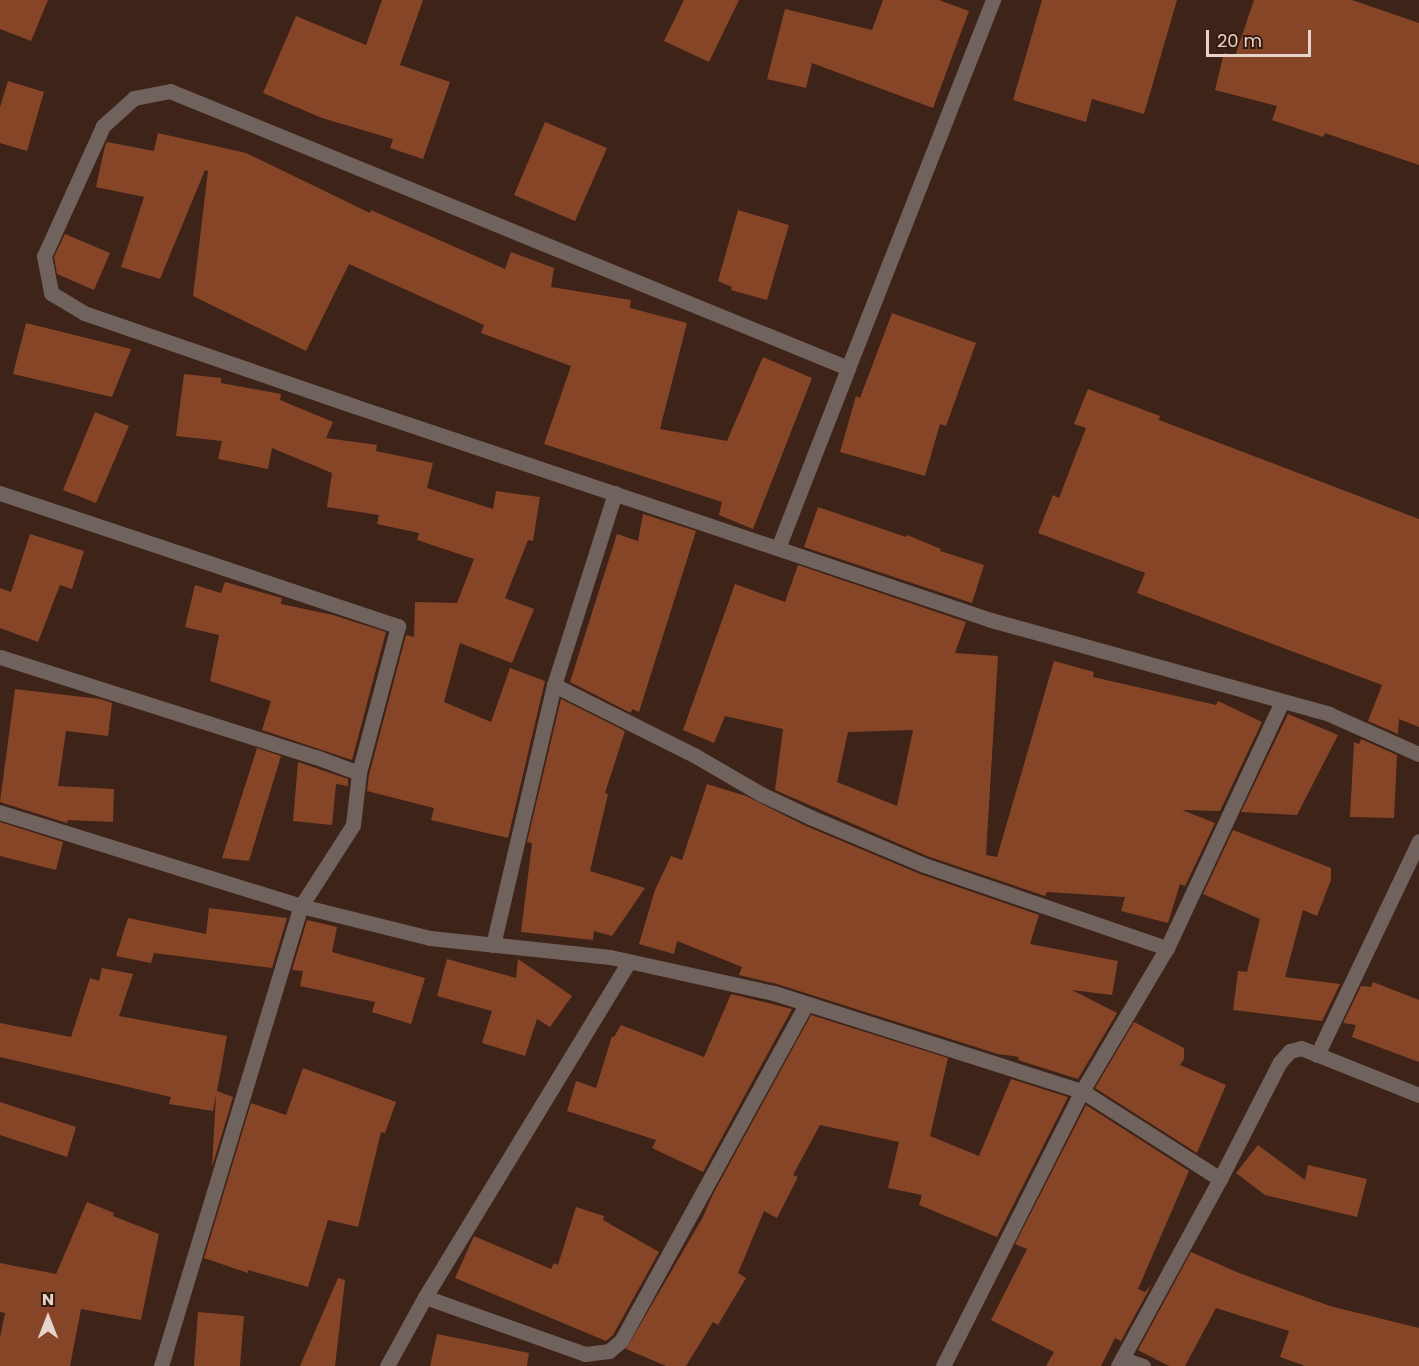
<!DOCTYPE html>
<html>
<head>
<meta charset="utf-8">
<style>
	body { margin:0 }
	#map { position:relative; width:1419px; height:1366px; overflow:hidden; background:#3e2318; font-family:Poppins,sans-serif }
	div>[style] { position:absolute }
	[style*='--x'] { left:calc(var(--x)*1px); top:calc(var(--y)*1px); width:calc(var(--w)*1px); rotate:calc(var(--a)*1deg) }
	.building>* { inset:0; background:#874528 }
	.minor>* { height:15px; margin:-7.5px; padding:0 7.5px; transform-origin:7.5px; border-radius:7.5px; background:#70625d }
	span { translate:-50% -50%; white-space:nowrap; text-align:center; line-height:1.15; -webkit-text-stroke:6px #331a0f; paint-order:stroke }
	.north { position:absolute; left:18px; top:1288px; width:60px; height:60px; -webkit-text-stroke:4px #331a0f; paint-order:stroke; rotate:0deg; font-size:16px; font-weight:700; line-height:24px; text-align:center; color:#e5d3cc }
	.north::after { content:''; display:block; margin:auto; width:21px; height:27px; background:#e5d3cc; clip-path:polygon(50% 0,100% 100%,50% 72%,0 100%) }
	.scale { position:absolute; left:1206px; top:30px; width:105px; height:27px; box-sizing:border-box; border:3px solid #e5d3cc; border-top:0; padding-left:8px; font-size:18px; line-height:21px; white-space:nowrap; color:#e5d3cc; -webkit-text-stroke:4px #331a0f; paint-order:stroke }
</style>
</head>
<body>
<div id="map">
	<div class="building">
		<div style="clip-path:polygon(0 0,48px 0,31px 41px,0 29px)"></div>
		<div style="clip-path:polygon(382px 0,423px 0,400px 65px,450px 82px,423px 159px,390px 148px,393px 139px,322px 118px,263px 93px,296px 16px,366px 45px)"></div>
		<div style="clip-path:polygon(684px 0,739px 0,709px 62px,664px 41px)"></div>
		<div style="clip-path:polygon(883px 0,939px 0,969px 11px,933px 108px,812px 63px,806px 88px,767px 79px,785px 9px,872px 30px)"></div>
		<div style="clip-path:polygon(1042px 0,1177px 0,1144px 114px,1092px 99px,1086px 122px,1013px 100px)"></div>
		<div style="clip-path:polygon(1254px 0,1352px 0,1419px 23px,1419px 165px,1325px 133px,1323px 137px,1272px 120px,1277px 106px,1215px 90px,1224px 53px,1235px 56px)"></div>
		<div style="clip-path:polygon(8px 81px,44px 92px,27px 151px,0 143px,0 107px)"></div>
		<div style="clip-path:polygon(545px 122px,607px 148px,575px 221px,514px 195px)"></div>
		<div style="clip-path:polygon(158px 133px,246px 153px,370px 213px,371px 210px,505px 269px,511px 252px,554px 268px,551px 287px,631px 300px,630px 308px,687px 323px,660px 429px,727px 441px,763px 357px,812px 378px,753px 529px,719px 515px,722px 502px,544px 444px,571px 366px,481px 333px,484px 325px,349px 264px,306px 351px,193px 296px,208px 171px,205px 170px,160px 279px,121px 267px,144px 197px,96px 187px,105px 146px,107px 142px,154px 151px)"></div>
		<div style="clip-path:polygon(738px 210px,789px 225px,767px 300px,731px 290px,732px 287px,718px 281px)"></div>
		<div style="clip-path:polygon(65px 234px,110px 253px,94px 290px,57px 274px,54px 257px)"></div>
		<div style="clip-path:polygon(892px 313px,976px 343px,946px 426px,940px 424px,925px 476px,840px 452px,856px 396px,860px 398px)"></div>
		<div style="clip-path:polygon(26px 323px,131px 349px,112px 397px,13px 374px)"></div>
		<div style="clip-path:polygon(184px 374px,221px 378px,221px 383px,281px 394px,280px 400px,333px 422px,326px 438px,377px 445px,376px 451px,433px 463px,427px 488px,493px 509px,496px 491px,540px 497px,533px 541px,528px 540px,505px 598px,534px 609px,512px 663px,460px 643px,444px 702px,491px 722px,510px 668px,545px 681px,508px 838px,431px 820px,434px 808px,367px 791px,369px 775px,406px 635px,414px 637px,415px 602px,457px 603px,474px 559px,417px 540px,419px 533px,377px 524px,379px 515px,327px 507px,332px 473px,272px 448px,268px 469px,218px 459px,222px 441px,176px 436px)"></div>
		<div style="clip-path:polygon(1088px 389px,1160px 416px,1159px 420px,1419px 519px,1419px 727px,1399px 719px,1398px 734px,1368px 721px,1382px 685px,1137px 593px,1145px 573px,1038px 533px,1053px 495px,1059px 498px,1086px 428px,1074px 424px)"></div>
		<div style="clip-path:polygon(95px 412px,129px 426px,96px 503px,63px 490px)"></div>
		<div style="clip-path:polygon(818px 507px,906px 537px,907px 535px,941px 549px,940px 551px,984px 565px,972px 603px,804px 547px)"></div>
		<div style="clip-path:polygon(643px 514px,696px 531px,639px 712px,632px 709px,631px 713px,570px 682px,617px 534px,638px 541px)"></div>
		<div style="clip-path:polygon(30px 534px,84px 551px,72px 589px,60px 585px,38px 642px,0 628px,0 588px,11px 592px)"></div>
		<div style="clip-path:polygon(evenodd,798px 565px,966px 622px,955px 653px,998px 656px,986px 855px,997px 857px,1054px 661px,1094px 672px,1093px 677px,1216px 705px,1218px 701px,1262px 722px,1220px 811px,1182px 810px,1215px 823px,1185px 886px,1180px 884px,1168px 923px,1121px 911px,1125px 897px,1047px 892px,1045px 896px,927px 856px,775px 790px,783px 729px,725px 716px,714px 743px,683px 730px,735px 584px,785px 602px,798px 565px,913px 730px,897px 806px,837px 782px,848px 732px,913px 730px)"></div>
		<div style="clip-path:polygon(225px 582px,282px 598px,281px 604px,333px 615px,386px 632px,352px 760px,262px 730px,271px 701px,210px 681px,219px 635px,185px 627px,195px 585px,221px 593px)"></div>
		<div style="clip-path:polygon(15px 689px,100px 699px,112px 703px,108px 736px,66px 731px,58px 786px,114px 789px,113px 822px,68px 820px,67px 823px,0 802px)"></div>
		<div style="clip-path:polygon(561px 699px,625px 731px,605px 793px,608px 794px,590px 871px,645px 888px,612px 936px,594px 931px,593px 940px,521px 932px,532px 843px,527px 842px)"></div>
		<div style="clip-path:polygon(1288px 714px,1338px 735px,1297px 815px,1241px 812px)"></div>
		<div style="clip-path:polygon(1361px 739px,1397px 755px,1394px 818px,1350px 817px,1354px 742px,1359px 744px)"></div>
		<div style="clip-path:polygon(257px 748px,281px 756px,249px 861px,222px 858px)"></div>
		<div style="clip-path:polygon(298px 762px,348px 779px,348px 786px,336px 784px,332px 825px,293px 821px)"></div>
		<div style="clip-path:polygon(707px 784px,746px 796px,806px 826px,920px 874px,1039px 915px,1030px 944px,1118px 961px,1112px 995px,1072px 990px,1117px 1013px,1078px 1079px,1018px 1060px,1019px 1057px,998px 1054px,777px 984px,739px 975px,742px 967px,677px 941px,674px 954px,639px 944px,655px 890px,671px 856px,682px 860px)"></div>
		<div style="clip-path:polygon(0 822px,63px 842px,56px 870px,0 856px)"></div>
		<div style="clip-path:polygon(1233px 830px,1331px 868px,1331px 880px,1317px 916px,1303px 910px,1285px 977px,1340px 984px,1322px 1021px,1233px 1010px,1238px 971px,1247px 972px,1260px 919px,1203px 894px)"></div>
		<div style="clip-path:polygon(209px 908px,287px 918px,272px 968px,154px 953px,151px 963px,116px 956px,128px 918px,206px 934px)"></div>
		<div style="clip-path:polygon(307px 920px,337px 927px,332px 952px,425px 978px,411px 1024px,372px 1012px,375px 1002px,300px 986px,303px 971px,292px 970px)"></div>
		<div style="clip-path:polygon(447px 959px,516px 978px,518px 959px,572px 996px,550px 1027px,537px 1019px,525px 1056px,482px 1043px,492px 1011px,437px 996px)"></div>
		<div style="clip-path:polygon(102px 968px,133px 974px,119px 1016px,227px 1036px,217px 1091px,233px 1097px,212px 1167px,216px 1094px,213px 1111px,169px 1104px,171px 1097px,0 1057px,0 1023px,71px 1037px,90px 978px,99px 981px)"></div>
		<div style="clip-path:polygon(1373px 982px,1419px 1000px,1419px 1062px,1352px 1037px,1356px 1025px,1343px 1023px,1361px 986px,1371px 987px)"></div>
		<div style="clip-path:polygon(731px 994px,792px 1009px,703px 1172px,652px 1148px,656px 1140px,567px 1111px,576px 1081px,596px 1088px,612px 1036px,614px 1037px,621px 1025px,704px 1057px)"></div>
		<div style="clip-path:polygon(811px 1015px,948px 1058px,930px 1136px,979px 1156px,1011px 1079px,1068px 1097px,997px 1237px,919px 1205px,922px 1195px,888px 1188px,899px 1142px,820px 1125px,793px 1175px,798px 1177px,777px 1218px,764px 1211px,738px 1273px,746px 1278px,718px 1325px,713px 1322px,686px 1366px,666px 1366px,626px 1349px,703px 1217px,713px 1194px)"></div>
		<div style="clip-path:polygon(1134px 1022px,1184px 1048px,1184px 1059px,1180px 1065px,1226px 1085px,1197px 1153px,1095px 1088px)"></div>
		<div style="clip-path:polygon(303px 1068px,396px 1102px,385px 1133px,381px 1132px,358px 1227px,328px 1220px,308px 1287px,248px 1270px,248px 1273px,204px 1258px,251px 1103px,286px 1115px)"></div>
		<div style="clip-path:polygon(0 1102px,76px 1127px,67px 1157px,0 1135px)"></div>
		<div style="clip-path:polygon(1086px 1105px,1189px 1171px,1138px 1289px,1145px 1292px,1152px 1284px,1121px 1341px,1115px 1338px,1101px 1366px,1046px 1366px,1054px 1352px,991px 1320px,1027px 1249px,1015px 1244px)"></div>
		<div style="clip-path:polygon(1258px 1145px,1305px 1180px,1308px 1165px,1367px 1179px,1357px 1217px,1265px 1195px,1236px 1173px)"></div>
		<div style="clip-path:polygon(87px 1202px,114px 1213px,113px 1216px,159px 1234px,141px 1320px,81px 1309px,70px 1366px,0 1366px,0 1338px,5px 1313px,0 1312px,0 1263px,56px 1274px)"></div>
		<div style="clip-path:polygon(576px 1207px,604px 1216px,603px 1220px,659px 1252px,613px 1335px,606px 1341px,455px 1278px,474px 1236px,551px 1269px,554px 1263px,558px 1265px)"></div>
		<div style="clip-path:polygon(1191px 1252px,1239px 1273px,1330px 1306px,1419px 1328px,1419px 1366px,1305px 1366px,1280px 1357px,1289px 1331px,1216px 1308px,1185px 1366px,1169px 1366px,1138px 1350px)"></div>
		<div style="clip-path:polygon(338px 1278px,345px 1280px,335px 1366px,300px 1366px)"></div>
		<div style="clip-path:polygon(198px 1312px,244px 1316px,240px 1366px,194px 1366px)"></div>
		<div style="clip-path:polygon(437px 1334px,529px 1353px,527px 1366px,430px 1366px)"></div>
	</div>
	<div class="minor">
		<div style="--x:848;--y:368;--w:396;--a:-68.5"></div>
		<div style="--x:0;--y:493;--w:420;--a:18.5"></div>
		<div style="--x:398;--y:626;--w:152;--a:104.9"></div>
		<div style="--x:359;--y:773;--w:52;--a:96.6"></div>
		<div style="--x:353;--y:825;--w:96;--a:122.7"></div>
		<div style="--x:301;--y:906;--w:315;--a:-162.7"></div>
		<div style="--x:615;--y:493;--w:201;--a:107.6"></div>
		<div style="--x:554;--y:685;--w:157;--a:26.6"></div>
		<div style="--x:694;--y:755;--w:78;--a:30.2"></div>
		<div style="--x:761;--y:794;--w:54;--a:25.1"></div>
		<div style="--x:810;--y:817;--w:124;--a:22.8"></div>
		<div style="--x:924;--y:865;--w:257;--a:18.9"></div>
		<div style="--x:778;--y:548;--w:193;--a:-68.7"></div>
		<div style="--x:848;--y:368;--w:732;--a:-157.78"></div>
		<div style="--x:170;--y:91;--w:37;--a:169"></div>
		<div style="--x:134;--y:98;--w:42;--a:137.9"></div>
		<div style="--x:103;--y:126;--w:143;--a:114.4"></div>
		<div style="--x:44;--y:256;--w:38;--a:79"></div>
		<div style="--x:51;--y:293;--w:39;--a:31"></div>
		<div style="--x:84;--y:313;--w:286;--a:19"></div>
		<div style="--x:354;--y:406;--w:672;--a:18.57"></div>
		<div style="--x:991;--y:620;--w:351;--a:15.5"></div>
		<div style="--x:1329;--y:714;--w:98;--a:24"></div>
		<div style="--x:0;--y:657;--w:331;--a:17.6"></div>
		<div style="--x:316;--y:757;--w:46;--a:20.4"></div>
		<div style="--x:493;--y:945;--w:267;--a:-76.8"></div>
		<div style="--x:1317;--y:1055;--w:237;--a:-64.5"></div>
		<div style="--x:425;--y:1297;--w:170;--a:19.6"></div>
		<div style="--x:585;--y:1354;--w:24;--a:-7"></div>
		<div style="--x:609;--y:1351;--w:16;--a:-40"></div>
		<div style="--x:621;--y:1341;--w:384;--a:-61.2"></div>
		<div style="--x:1122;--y:1359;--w:22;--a:18"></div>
		<div style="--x:161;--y:1366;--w:481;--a:-73.1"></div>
		<div style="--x:301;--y:906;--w:133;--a:13.9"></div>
		<div style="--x:430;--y:938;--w:181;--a:6"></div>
		<div style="--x:610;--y:957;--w:168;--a:12.4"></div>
		<div style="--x:774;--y:993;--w:323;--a:17.7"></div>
		<div style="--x:1082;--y:1091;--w:164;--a:32.5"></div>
		<div style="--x:387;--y:1366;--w:79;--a:-61.2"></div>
		<div style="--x:425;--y:1297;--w:392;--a:-58.7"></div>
		<div style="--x:943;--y:1366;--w:308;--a:-63.2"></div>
		<div style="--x:1082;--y:1091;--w:166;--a:-59.3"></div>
		<div style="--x:1167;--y:948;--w:272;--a:-65"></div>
		<div style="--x:1118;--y:1366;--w:213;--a:-61.4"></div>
		<div style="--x:1220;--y:1179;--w:131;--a:-62.9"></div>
		<div style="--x:1280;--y:1062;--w:15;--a:-48"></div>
		<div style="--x:1290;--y:1051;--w:11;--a:-15"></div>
		<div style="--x:1301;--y:1048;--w:127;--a:21.7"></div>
	</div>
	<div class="north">N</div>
	<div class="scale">20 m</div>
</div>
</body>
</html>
